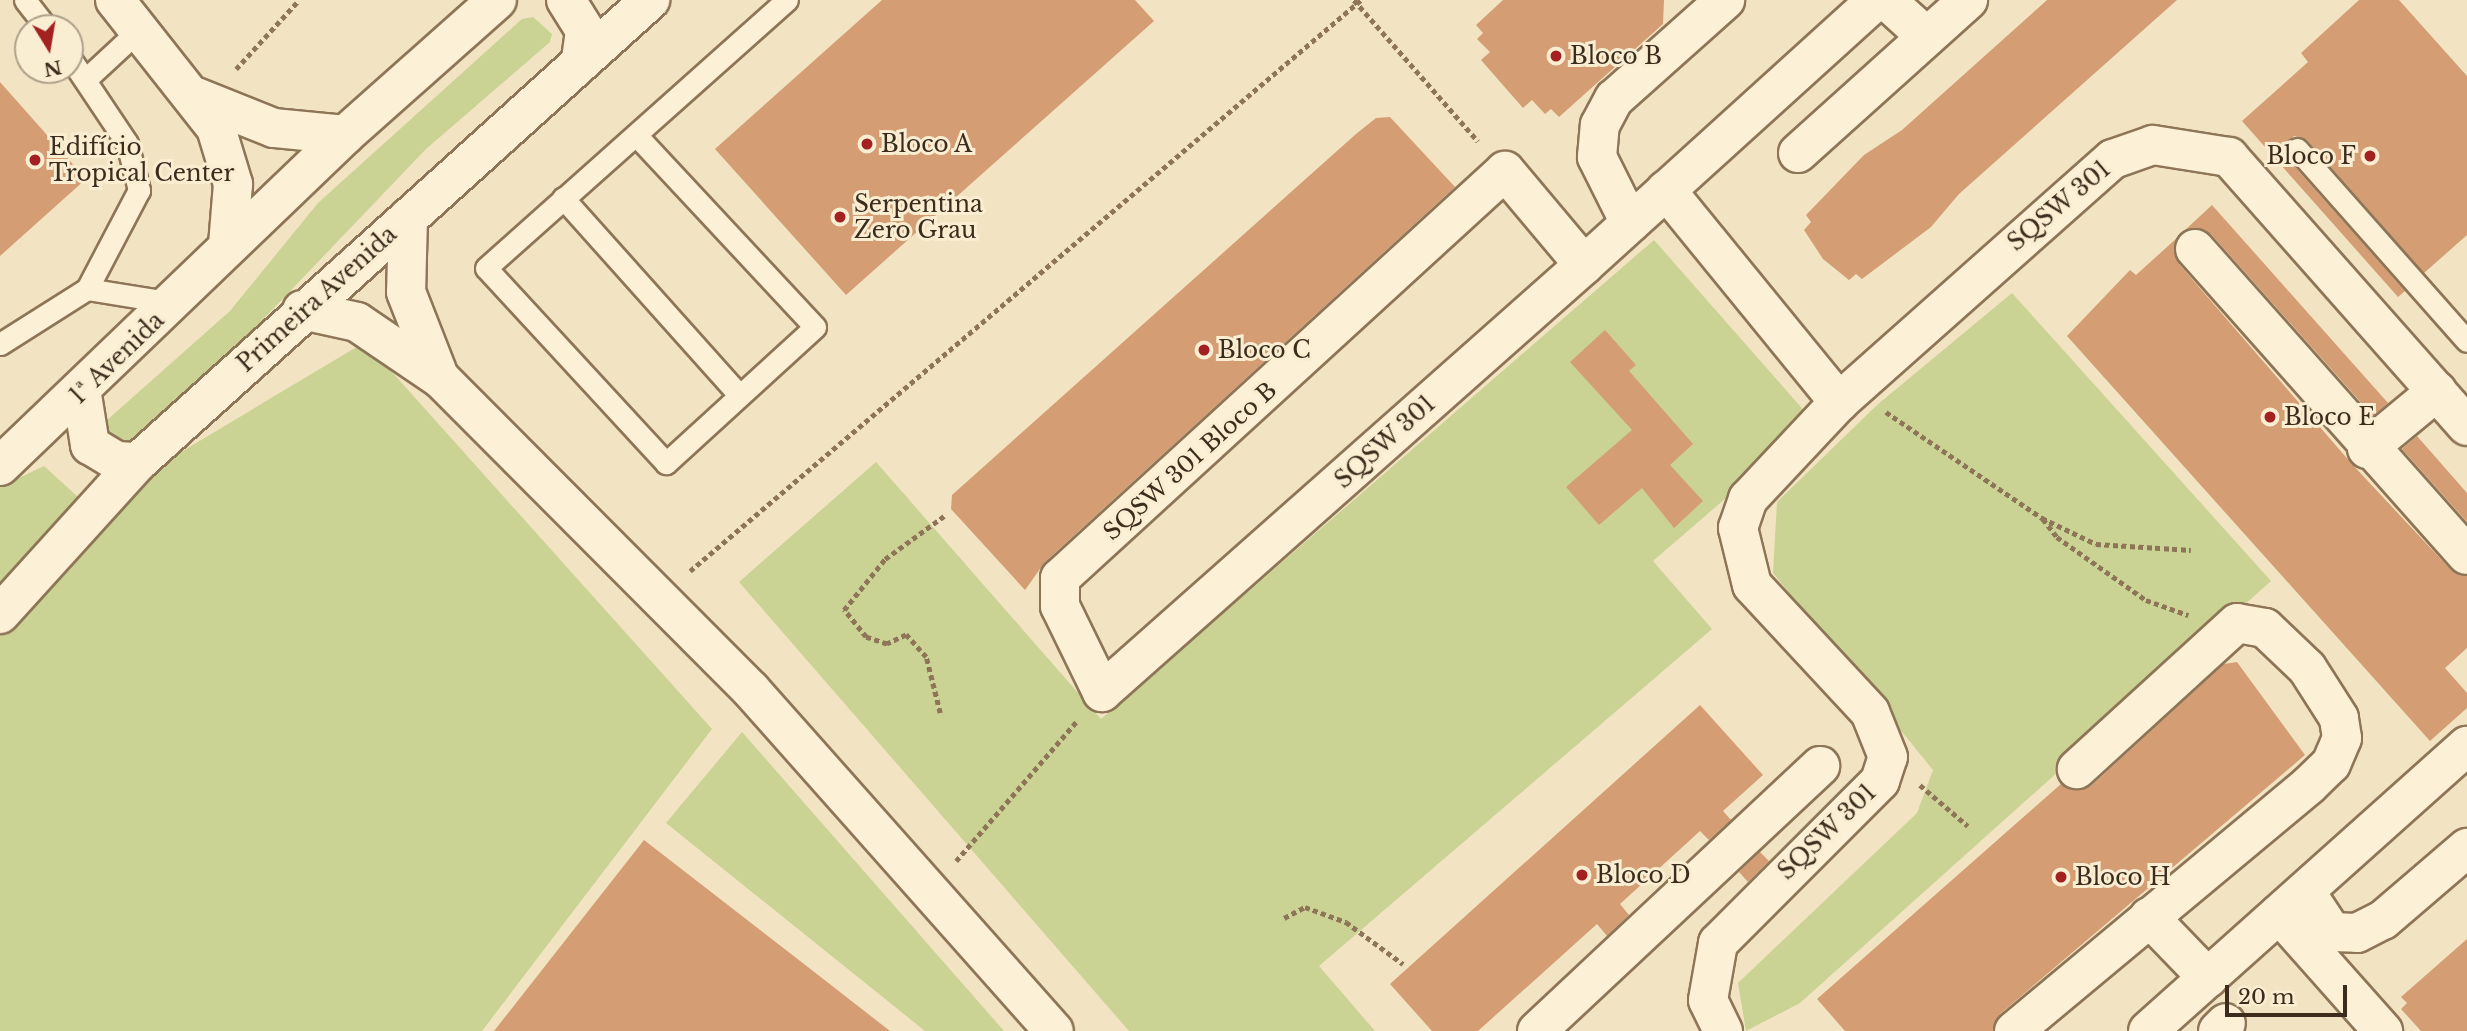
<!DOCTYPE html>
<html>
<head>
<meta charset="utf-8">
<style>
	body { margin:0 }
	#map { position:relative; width:2467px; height:1031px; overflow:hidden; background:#f2e4c2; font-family:"Libre Baskerville",serif }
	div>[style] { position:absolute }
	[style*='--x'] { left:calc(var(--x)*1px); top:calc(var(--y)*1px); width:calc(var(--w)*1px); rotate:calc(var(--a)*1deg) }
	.green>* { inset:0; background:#cad294 }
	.building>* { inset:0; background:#d49d74 }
	.path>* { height:4.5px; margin-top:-2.25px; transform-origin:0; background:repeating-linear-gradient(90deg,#8e7557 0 5px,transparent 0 8.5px) }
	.roads { filter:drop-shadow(2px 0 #8e7557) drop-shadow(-2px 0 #8e7557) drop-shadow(0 2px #8e7557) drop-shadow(0 -2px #8e7557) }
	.lane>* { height:21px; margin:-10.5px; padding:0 10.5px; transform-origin:10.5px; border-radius:10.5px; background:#fcf1d6 }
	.street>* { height:38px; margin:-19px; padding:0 19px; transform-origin:19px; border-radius:19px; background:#fcf1d6 }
	.secondary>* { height:38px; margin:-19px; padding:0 19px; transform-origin:19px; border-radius:19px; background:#fcf1d6 }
	.dots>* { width:19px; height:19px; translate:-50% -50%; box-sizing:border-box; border:4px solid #f9eed2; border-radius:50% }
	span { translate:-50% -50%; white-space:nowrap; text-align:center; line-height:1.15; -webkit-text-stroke:6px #f9eed2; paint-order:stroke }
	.poi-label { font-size:23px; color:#3d2c1d }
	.left { translate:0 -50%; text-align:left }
	.right { translate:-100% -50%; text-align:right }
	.street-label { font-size:23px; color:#3d2c1d }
	.north { position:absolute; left:14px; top:14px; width:70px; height:70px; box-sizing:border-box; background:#f9eed2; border:2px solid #aea08a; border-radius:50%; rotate:169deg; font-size:19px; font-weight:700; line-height:28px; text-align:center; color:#3d2c1d }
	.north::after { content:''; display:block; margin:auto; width:24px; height:32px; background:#a42121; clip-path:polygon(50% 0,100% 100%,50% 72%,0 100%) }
	.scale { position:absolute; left:2225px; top:985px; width:122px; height:32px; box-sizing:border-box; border:4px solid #3d2c1d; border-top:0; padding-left:9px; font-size:21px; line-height:24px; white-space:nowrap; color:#3d2c1d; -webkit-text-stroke:5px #f9eed2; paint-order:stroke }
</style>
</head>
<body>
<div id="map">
	<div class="green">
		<div style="clip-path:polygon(533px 17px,552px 34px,550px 42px,426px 149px,250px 333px,135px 440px,127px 445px,106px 440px,106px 421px,230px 311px,318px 203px,522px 19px)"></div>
		<div style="clip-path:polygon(1654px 240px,1814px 422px,1653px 561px,1712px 629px,1319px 966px,1375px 1031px,1129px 1031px,739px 582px,876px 462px,1101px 719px)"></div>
		<div style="clip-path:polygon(2012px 293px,2271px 581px,1800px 1003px,1746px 1031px,1738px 983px,1917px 813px,1933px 770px,1773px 573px,1777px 502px,1877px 405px)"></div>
		<div style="clip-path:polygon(365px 342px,712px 729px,482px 1031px,0 1031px,0 487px,44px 466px,89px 507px)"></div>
		<div style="clip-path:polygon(742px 732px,1004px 1031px,925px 1031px,666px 823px)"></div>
	</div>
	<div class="building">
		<div style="clip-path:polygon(882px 0,1135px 0,1154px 21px,846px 295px,715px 149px)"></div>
		<div style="clip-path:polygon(1503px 0,1664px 0,1663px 24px,1559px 117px,1551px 109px,1545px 114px,1532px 100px,1523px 108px,1481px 60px,1490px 52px,1477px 39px,1483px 33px,1476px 25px)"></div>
		<div style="clip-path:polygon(2047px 0,2177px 0,1959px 194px,1931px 227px,1862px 279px,1856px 274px,1849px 280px,1823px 259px,1804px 230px,1811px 222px,1806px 215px,1864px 155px,1902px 130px)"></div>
		<div style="clip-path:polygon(2359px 0,2399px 0,2467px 76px,2467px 235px,2424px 273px,2307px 140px,2294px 136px,2284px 146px,2287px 158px,2405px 291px,2398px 297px,2242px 121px,2308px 62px,2301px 53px)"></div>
		<div style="clip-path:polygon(0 82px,86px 179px,0 256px)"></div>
		<div style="clip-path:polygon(1390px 117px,1455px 187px,1045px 562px,1025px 590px,951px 509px,952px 495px,1356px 134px,1376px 118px)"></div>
		<div style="clip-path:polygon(2212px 205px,2388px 403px,2373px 416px,2211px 234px,2184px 231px)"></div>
		<div style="clip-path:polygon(2178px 237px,2179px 264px,2351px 463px,2451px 570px,2467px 576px,2467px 648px,2445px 668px,2467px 693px,2467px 708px,2430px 741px,2067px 336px,2130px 270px,2136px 275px)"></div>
		<div style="clip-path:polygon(1605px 330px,1636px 365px,1629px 371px,1693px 444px,1670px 465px,1703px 501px,1674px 528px,1642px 488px,1599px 525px,1566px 487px,1632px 430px,1570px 362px)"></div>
		<div style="clip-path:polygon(2417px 436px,2467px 493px,2467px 522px,2402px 449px)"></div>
		<div style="clip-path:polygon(2237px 662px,2305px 755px,2000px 1014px,1993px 1031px,1845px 1031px,1817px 999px,2061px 784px,2071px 790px,2091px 786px,2224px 664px)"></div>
		<div style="clip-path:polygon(1700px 705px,1763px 775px,1723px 811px,1731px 820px,1709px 840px,1700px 831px,1620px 904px,1629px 915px,1607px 936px,1597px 924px,1478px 1031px,1432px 1031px,1390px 984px)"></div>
		<div style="clip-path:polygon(644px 840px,804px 964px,890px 1031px,494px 1031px)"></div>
		<div style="clip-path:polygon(1760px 852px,1769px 861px,1748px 882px,1739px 872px)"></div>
		<div style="clip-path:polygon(2467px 939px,2467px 1031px,2421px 1031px,2401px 1009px,2407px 1003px,2401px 997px)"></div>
	</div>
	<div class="path">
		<div style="--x:1354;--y:0;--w:188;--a:48.7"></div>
		<div style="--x:236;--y:69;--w:93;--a:-47.6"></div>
		<div style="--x:1886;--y:412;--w:189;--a:34.2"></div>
		<div style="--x:2042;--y:518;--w:60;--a:25.7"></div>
		<div style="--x:2096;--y:544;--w:95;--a:3.6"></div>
		<div style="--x:2043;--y:519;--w:23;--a:52"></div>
		<div style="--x:2057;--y:537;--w:109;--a:35.3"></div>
		<div style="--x:2146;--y:600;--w:45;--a:19.7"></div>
		<div style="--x:690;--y:571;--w:881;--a:-40.4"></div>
		<div style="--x:940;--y:713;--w:58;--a:-104"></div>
		<div style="--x:926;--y:657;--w:30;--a:-132"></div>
		<div style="--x:906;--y:635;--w:21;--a:155"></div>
		<div style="--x:887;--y:644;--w:22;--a:-162"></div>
		<div style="--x:866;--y:637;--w:35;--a:-129"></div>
		<div style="--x:844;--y:610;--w:65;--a:-51.2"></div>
		<div style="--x:885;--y:559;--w:73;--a:-36.1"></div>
		<div style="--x:1920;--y:785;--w:63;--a:40.5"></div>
		<div style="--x:956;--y:861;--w:184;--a:-49.2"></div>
		<div style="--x:1284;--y:918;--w:24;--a:-28"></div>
		<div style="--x:1305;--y:907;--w:44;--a:20.1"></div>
		<div style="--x:1346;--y:922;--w:71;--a:36.4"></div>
	</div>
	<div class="roads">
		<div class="lane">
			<div style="--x:25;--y:0;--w:36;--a:52"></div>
			<div style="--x:70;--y:58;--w:102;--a:56.2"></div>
			<div style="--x:127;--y:143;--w:49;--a:75.7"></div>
			<div style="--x:139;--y:190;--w:112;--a:117.7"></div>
			<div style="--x:86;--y:79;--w:75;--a:-42.8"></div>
			<div style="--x:636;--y:135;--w:262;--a:47"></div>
			<div style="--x:815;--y:327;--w:202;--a:137.6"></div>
			<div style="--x:666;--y:463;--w:265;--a:-132.7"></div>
			<div style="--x:486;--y:268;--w:403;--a:-41.7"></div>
			<div style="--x:2297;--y:149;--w:256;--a:48.5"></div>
			<div style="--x:563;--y:198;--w:264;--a:48.2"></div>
			<div style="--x:0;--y:344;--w:103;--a:-32.3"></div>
			<div style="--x:87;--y:289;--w:87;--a:9.2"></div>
		</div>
		<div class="street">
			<div style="--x:1886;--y:0;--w:55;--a:42.1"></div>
			<div style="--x:1798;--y:153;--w:229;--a:-42"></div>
			<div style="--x:1666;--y:190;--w:274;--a:50.8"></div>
			<div style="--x:1630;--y:223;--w:74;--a:-116.6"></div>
			<div style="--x:1597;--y:157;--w:32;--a:-85"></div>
			<div style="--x:1600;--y:125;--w:30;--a:-62"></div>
			<div style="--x:1614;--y:99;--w:149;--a:-41.7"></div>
			<div style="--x:2195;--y:249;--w:409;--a:48.4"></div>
			<div style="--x:1584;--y:265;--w:123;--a:-130"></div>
			<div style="--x:1505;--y:171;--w:603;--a:137.55"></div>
			<div style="--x:1060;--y:578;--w:28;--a:90"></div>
			<div style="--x:1060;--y:606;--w:96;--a:64"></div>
			<div style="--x:1102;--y:692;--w:644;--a:-41.54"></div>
			<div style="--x:1584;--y:265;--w:394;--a:-42.2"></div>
			<div style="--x:2367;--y:449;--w:91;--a:-39.6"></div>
			<div style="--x:2305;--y:891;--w:49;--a:56.6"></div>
			<div style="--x:2332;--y:932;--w:25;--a:2"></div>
			<div style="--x:2357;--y:933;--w:29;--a:-27"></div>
			<div style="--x:2383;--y:920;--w:111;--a:-40.6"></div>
			<div style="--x:2279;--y:914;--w:157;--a:48.4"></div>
			<div style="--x:2149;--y:917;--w:85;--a:46"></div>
			<div style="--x:1537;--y:1031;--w:388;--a:-43.1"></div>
			<div style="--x:1723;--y:1031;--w:34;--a:-116"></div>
			<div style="--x:1708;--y:1000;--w:58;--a:-80"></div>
			<div style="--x:1718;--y:943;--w:229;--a:-45"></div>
			<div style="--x:1880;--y:781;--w:25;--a:-72"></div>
			<div style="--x:1888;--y:757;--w:48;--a:-111.8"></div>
			<div style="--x:1870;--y:712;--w:173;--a:-132.9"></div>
			<div style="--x:1752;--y:585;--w:59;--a:-103.8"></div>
			<div style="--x:1738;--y:528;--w:31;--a:-71"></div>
			<div style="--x:1748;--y:499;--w:133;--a:-46.8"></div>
			<div style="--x:1839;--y:402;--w:366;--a:-41.6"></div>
			<div style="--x:2113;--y:159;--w:42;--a:-19.3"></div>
			<div style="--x:2153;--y:145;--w:77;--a:9"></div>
			<div style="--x:2229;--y:157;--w:359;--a:48.5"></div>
			<div style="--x:2014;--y:1031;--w:384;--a:-39.8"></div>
			<div style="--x:2309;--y:785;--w:30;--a:-44"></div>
			<div style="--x:2331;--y:764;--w:28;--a:-67"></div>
			<div style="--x:2342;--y:738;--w:20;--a:-99"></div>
			<div style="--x:2339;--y:718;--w:59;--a:-122.6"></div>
			<div style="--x:2307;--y:668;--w:58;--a:-136.4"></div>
			<div style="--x:2265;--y:628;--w:28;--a:-170"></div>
			<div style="--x:2237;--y:623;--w:217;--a:137.6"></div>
			<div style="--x:2148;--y:1031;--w:428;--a:-41.8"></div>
			<div style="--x:2218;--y:1031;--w:11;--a:-45"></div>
		</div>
		<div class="secondary">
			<div style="--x:115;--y:0;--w:163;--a:51.7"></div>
			<div style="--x:216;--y:128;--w:59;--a:73.1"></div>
			<div style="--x:233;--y:184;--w:61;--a:94.7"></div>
			<div style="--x:566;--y:0;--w:36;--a:58"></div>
			<div style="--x:585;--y:31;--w:30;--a:98"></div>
			<div style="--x:196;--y:97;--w:84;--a:21.7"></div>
			<div style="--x:274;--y:128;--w:71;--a:5.6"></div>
			<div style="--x:408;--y:218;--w:74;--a:91.5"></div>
			<div style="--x:406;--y:292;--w:85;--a:68.6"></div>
			<div style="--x:302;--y:310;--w:56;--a:12.3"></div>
			<div style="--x:357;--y:322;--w:102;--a:34.2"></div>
			<div style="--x:441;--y:379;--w:439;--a:45.1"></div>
			<div style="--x:751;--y:690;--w:456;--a:48.4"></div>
			<div style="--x:82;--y:395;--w:51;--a:80.9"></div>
			<div style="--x:90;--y:445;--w:31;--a:31"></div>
			<div style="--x:117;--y:461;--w:21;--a:3"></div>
			<div style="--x:0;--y:466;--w:478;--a:-43.8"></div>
			<div style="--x:345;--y:135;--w:203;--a:-41.6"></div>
			<div style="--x:0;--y:614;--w:205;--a:-47.8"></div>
			<div style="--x:138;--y:462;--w:690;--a:-42.06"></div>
		</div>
	</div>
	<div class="dots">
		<div style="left:1556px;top:56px;background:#a42121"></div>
		<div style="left:867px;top:144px;background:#a42121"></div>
		<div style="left:2370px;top:156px;background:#a42121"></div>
		<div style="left:35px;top:160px;background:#a42121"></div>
		<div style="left:840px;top:217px;background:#a42121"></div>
		<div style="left:1204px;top:350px;background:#a42121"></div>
		<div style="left:2270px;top:417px;background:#a42121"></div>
		<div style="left:1582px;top:875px;background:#a42121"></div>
		<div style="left:2061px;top:877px;background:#a42121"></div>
	</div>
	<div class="poi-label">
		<span class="left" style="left:1570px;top:56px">Bloco B</span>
		<span class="left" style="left:881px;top:144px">Bloco A</span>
		<span class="left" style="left:49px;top:160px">Edifício<br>Tropical Center</span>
		<span class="right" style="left:2356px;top:156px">Bloco F</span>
		<span class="left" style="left:854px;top:217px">Serpentina<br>Zero Grau</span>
		<span class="left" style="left:1218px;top:350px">Bloco C</span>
		<span class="left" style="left:2284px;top:417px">Bloco E</span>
		<span class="left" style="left:1596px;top:875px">Bloco D</span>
		<span class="left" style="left:2075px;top:877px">Bloco H</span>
	</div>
	<div class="street-label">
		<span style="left:2059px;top:206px;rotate:-40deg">SQSW 301</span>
		<span style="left:317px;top:299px;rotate:-42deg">Primeira Avenida</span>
		<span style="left:117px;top:358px;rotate:-44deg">1ª Avenida</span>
		<span style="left:1385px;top:442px;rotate:-42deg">SQSW 301</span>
		<span style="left:1190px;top:461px;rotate:-42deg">SQSW 301 Bloco B</span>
		<span style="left:1827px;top:832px;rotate:-44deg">SQSW 301</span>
	</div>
	<div class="north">N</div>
	<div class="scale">20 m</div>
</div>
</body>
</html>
